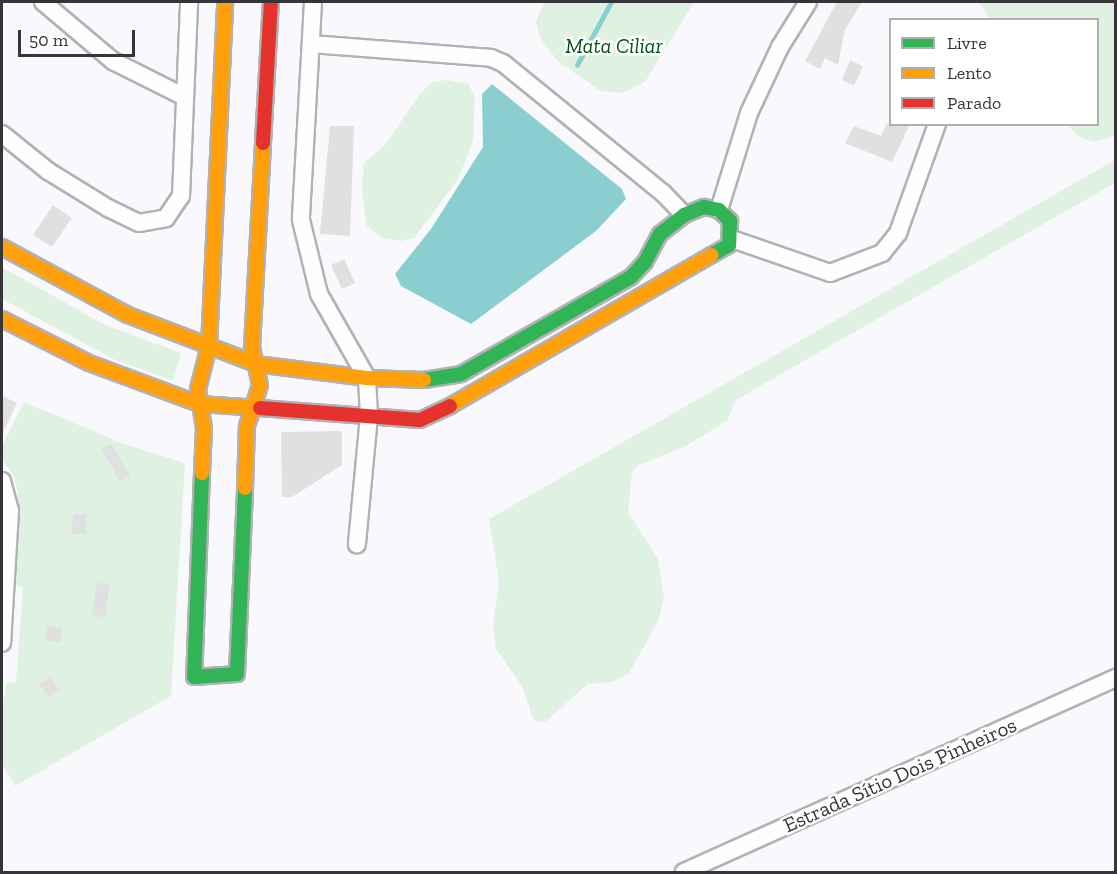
<!DOCTYPE html>
<html>
<head>
<meta charset="utf-8">
<style>
	body { margin:0 }
	#map { position:relative; width:1117px; height:874px; overflow:hidden; background:#f9f9fd; font-family:"Zilla Slab",serif }
	div>[style] { position:absolute }
	[style*='--x'] { left:calc(var(--x)*1px); top:calc(var(--y)*1px); width:calc(var(--w)*1px); rotate:calc(var(--a)*1deg) }
	.green>* { inset:0; background:#dff1e1 }
	.water>* { inset:0; background:#8aced0 }
	.stream>* { height:4.5px; margin:-2.25px; padding:0 2.25px; transform-origin:2.25px; border-radius:2.25px; background:#8aced0 }
	.building>* { inset:0; background:#e1e0e0 }
	.roads { filter:drop-shadow(2px 0 #b2b2b5) drop-shadow(-2px 0 #b2b2b5) drop-shadow(0 2px #b2b2b5) drop-shadow(0 -2px #b2b2b5) }
	.street>* { height:16px; margin:-8px; padding:0 8px; transform-origin:8px; border-radius:8px; background:#fefeff }
	.fast>* { height:14px; margin:-7px; padding:0 7px; transform-origin:7px; border-radius:7px; background:#30b455 }
	.slow>* { height:14px; margin:-7px; padding:0 7px; transform-origin:7px; border-radius:7px; background:#ff9f0a }
	.jam>* { height:14px; margin:-7px; padding:0 7px; transform-origin:7px; border-radius:7px; background:#e5322d }
	span { translate:-50% -50%; white-space:nowrap; text-align:center; line-height:1.15; -webkit-text-stroke:5px #fff; paint-order:stroke }
	.park-label { font-size:21px; color:#005415; font-style:italic }
	.street-label { font-size:21px; color:#36363a }
	.frame { position:absolute; inset:0; border:3px solid #36363a; pointer-events:none }
	.legend { position:absolute; left:889px; top:18px; width:210px; height:108px; box-sizing:border-box; background:#fff; border:2px solid #afafb0; margin:0; padding:8px 10px; list-style:none; font-size:18px; color:#36363a }
	.legend li { display:flex; align-items:center; gap:12px; height:30px }
	.legend b { width:30px; border:2px solid #afafb0 }
	.scale { position:absolute; left:18px; top:30px; width:117px; height:27px; box-sizing:border-box; border:3px solid #36363a; border-top:0; padding-left:8px; font-size:18px; line-height:21px; white-space:nowrap; color:#36363a; -webkit-text-stroke:4px #fff; paint-order:stroke }
</style>
</head>
<body>
<div id="map">
	<div class="green">
		<div style="clip-path:polygon(544px 2px,694px 2px,645px 82px,623px 93px,600px 91px,558px 61px,540px 38px,536px 22px)"></div>
		<div style="clip-path:polygon(978px 2px,1115px 2px,1115px 136px,1094px 142px,1079px 137px,1068px 125px,1098px 124px,1098px 20px,990px 19px)"></div>
		<div style="clip-path:polygon(447px 80px,468px 84px,475px 97px,473px 140px,465px 162px,458px 179px,414px 238px,401px 241px,382px 238px,366px 225px,362px 189px,364px 163px,384px 146px,420px 94px,432px 82px)"></div>
		<div style="clip-path:polygon(1115px 160px,1115px 183px,736px 400px,727px 421px,686px 446px,637px 466px,632px 472px,628px 512px,658px 559px,664px 598px,658px 622px,629px 673px,613px 682px,588px 684px,545px 722px,534px 721px,522px 686px,496px 649px,493px 626px,499px 581px,489px 519px)"></div>
		<div style="clip-path:polygon(2px 267px,103px 324px,181px 353px,173px 381px,113px 359px,2px 299px)"></div>
		<div style="clip-path:polygon(24px 402px,124px 444px,185px 463px,171px 696px,15px 786px,2px 764px,2px 707px,7px 683px,16px 682px,23px 587px,13px 585px,18px 493px,13px 474px,2px 460px,2px 446px)"></div>
	</div>
	<div class="water">
		<div style="clip-path:polygon(492px 84px,622px 189px,626px 199px,596px 231px,471px 324px,401px 286px,395px 274px,431px 229px,483px 147px,482px 94px)"></div>
	</div>
	<div class="stream">
		<div style="--x:577;--y:65;--w:72;--a:-61.6"></div>
	</div>
	<div class="building">
		<div style="clip-path:polygon(837px 2px,862px 2px,845px 30px,838px 65px,825px 58px,820px 69px,805px 61px)"></div>
		<div style="clip-path:polygon(850px 60px,863px 66px,854px 86px,842px 80px)"></div>
		<div style="clip-path:polygon(886px 124px,910px 124px,892px 162px,845px 143px,854px 126px,881px 136px)"></div>
		<div style="clip-path:polygon(330px 126px,354px 126px,350px 236px,320px 234px)"></div>
		<div style="clip-path:polygon(53px 205px,72px 218px,52px 247px,33px 235px)"></div>
		<div style="clip-path:polygon(344px 259px,355px 283px,342px 289px,331px 265px)"></div>
		<div style="clip-path:polygon(2px 396px,17px 403px,2px 434px)"></div>
		<div style="clip-path:polygon(342px 431px,342px 465px,292px 497px,282px 497px,281px 432px)"></div>
		<div style="clip-path:polygon(112px 444px,130px 476px,120px 482px,102px 449px)"></div>
		<div style="clip-path:polygon(73px 514px,86px 514px,86px 534px,72px 534px)"></div>
		<div style="clip-path:polygon(97px 583px,110px 584px,105px 618px,92px 614px)"></div>
		<div style="clip-path:polygon(47px 625px,62px 628px,60px 642px,45px 640px)"></div>
		<div style="clip-path:polygon(49px 677px,59px 689px,50px 697px,39px 685px)"></div>
	</div>
	<div class="roads">
		<div class="street">
			<div style="--x:43;--y:2;--w:92;--a:40.1"></div>
			<div style="--x:113;--y:61;--w:80;--a:26.6"></div>
			<div style="--x:313;--y:2;--w:218;--a:93.2"></div>
			<div style="--x:301;--y:220;--w:76;--a:76.3"></div>
			<div style="--x:319;--y:294;--w:97;--a:60.3"></div>
			<div style="--x:367;--y:378;--w:38;--a:87"></div>
			<div style="--x:369;--y:416;--w:129;--a:95.4"></div>
			<div style="--x:311;--y:44;--w:181;--a:4.4"></div>
			<div style="--x:491;--y:58;--w:13;--a:23"></div>
			<div style="--x:503;--y:63;--w:206;--a:39.1"></div>
			<div style="--x:663;--y:193;--w:30;--a:46"></div>
			<div style="--x:2;--y:134;--w:59;--a:38.8"></div>
			<div style="--x:48;--y:171;--w:70;--a:31.7"></div>
			<div style="--x:108;--y:208;--w:34;--a:26"></div>
			<div style="--x:139;--y:223;--w:27;--a:-10"></div>
			<div style="--x:166;--y:218;--w:27;--a:-56"></div>
			<div style="--x:181;--y:196;--w:194;--a:-87.6"></div>
			<div style="--x:719;--y:210;--w:102;--a:-72.8"></div>
			<div style="--x:749;--y:113;--w:73;--a:-64.8"></div>
			<div style="--x:780;--y:47;--w:53;--a:-58.1"></div>
			<div style="--x:732;--y:239;--w:104;--a:19.1"></div>
			<div style="--x:830;--y:273;--w:56;--a:-21"></div>
			<div style="--x:882;--y:253;--w:26;--a:-51"></div>
			<div style="--x:898;--y:233;--w:116;--a:-70.3"></div>
			<div style="--x:2;--y:481;--w:30;--a:75"></div>
			<div style="--x:10;--y:510;--w:133;--a:93.4"></div>
			<div style="--x:684;--y:872;--w:474;--a:-24.2"></div>
		</div>
		<div class="fast">
			<div style="--x:424;--y:380;--w:37;--a:-9"></div>
			<div style="--x:461;--y:374;--w:196;--a:-29.7"></div>
			<div style="--x:631;--y:277;--w:21;--a:-47"></div>
			<div style="--x:645;--y:262;--w:32;--a:-62"></div>
			<div style="--x:660;--y:234;--w:31;--a:-38"></div>
			<div style="--x:684;--y:215;--w:22;--a:-22"></div>
			<div style="--x:704;--y:207;--w:15;--a:11"></div>
			<div style="--x:719;--y:210;--w:16;--a:45"></div>
			<div style="--x:730;--y:221;--w:24;--a:92"></div>
			<div style="--x:729;--y:245;--w:20;--a:150"></div>
			<div style="--x:202;--y:473;--w:204;--a:92.2"></div>
			<div style="--x:194;--y:677;--w:43;--a:-4"></div>
			<div style="--x:237;--y:674;--w:186;--a:-87.5"></div>
		</div>
		<div class="slow">
			<div style="--x:2;--y:247;--w:143;--a:28.4"></div>
			<div style="--x:128;--y:315;--w:137;--a:20.9"></div>
			<div style="--x:256;--y:364;--w:112;--a:7.2"></div>
			<div style="--x:367;--y:378;--w:57;--a:2"></div>
			<div style="--x:2;--y:319;--w:97;--a:26.8"></div>
			<div style="--x:89;--y:363;--w:117;--a:20.4"></div>
			<div style="--x:199;--y:404;--w:61;--a:3.8"></div>
			<div style="--x:450;--y:406;--w:302;--a:-30"></div>
			<div style="--x:202;--y:473;--w:45;--a:-87.5"></div>
			<div style="--x:204;--y:428;--w:39;--a:-99"></div>
			<div style="--x:198;--y:389;--w:44;--a:-75.7"></div>
			<div style="--x:209;--y:346;--w:344;--a:-87.3"></div>
			<div style="--x:245;--y:488;--w:62;--a:-88.2"></div>
			<div style="--x:247;--y:426;--w:43;--a:-72.4"></div>
			<div style="--x:260;--y:385;--w:39;--a:-102"></div>
			<div style="--x:252;--y:347;--w:204;--a:-86.9"></div>
		</div>
		<div class="jam">
			<div style="--x:263;--y:143;--w:141;--a:-86.8"></div>
			<div style="--x:260;--y:408;--w:160;--a:4.3"></div>
			<div style="--x:420;--y:420;--w:33;--a:-25"></div>
		</div>
	</div>
	<div class="park-label">
		<span style="left:614px;top:46px">Mata Ciliar</span>
	</div>
	<div class="street-label">
		<span style="left:900px;top:775px;rotate:-24deg">Estrada Sítio Dois Pinheiros</span>
	</div>
	<div class="frame"></div>
	<ul class="legend">
	<li><b style="height:8px;background:#30b455"></b>Livre</li>
	<li><b style="height:8px;background:#ff9f0a"></b>Lento</li>
	<li><b style="height:8px;background:#e5322d"></b>Parado</li>
	</ul>
	<div class="scale">50 m</div>
</div>
</body>
</html>
